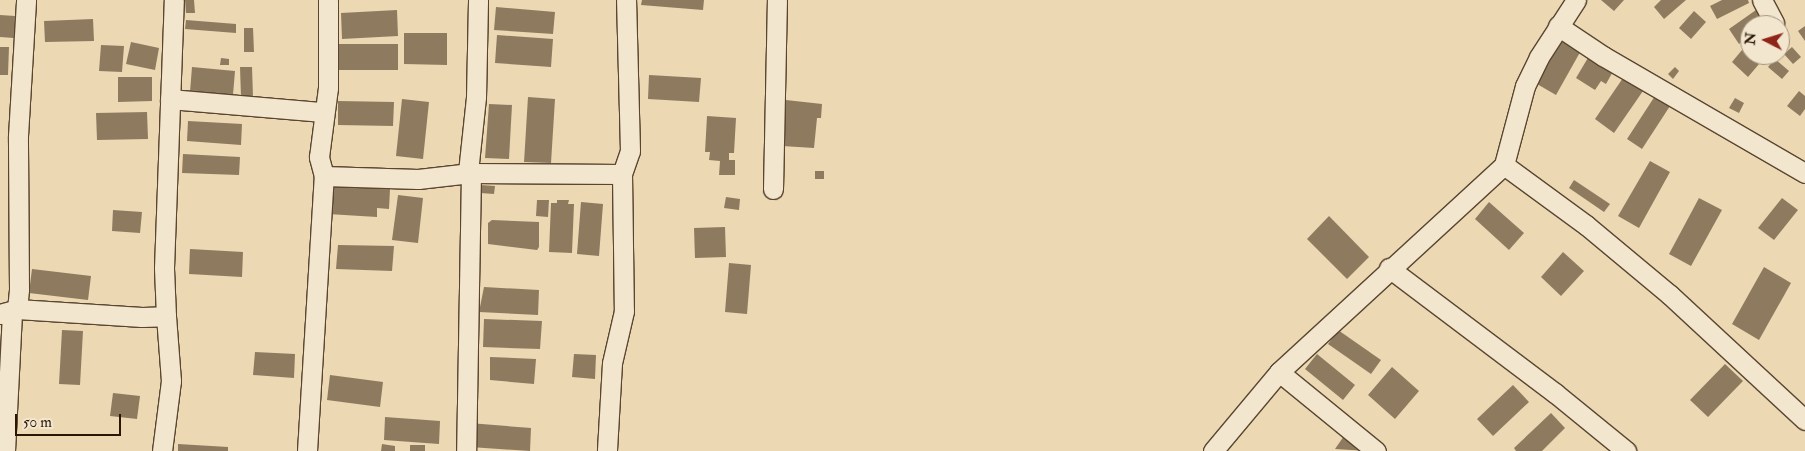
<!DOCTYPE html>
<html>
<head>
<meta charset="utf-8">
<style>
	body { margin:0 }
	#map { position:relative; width:1805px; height:451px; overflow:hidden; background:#ecd8b3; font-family:"IM FELL Double Pica",serif }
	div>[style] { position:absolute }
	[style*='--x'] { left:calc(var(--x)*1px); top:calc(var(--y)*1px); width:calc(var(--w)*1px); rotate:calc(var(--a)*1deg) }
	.building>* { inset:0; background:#8e7b5f }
	.roads { filter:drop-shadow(1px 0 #5a4630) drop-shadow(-1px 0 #5a4630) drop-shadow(0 1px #5a4630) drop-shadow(0 -1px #5a4630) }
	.minor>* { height:19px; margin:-9.5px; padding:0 9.5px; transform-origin:9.5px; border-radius:9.5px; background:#f3e6ce }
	span { translate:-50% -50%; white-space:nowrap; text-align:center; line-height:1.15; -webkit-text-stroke:4px #f3e6ce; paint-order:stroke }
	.north { position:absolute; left:1740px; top:15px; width:50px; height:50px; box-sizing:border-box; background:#f3e6ce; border:1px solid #a2937e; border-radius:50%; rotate:275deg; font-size:14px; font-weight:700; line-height:20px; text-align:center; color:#291605 }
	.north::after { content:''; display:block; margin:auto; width:18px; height:22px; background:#8f2418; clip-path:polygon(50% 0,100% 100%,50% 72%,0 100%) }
	.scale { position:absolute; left:15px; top:414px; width:106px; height:22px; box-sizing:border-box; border:2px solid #291605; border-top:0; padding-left:6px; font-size:15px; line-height:18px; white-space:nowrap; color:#291605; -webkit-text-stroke:4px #f3e6ce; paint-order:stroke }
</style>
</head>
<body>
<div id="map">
	<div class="building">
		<div style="clip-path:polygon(185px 0,194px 0,195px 13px,186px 13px)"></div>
		<div style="clip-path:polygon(642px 0,704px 0,703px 10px,641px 5px)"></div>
		<div style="clip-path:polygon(1601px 0,1624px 0,1614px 11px)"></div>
		<div style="clip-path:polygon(1661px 0,1686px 0,1664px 19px,1654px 7px)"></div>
		<div style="clip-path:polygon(1722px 0,1748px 0,1749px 3px,1717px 19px,1710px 6px)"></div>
		<div style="clip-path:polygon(496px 7px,555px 12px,553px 34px,494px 30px)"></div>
		<div style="clip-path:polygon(397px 10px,398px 36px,342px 39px,341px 13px)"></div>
		<div style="clip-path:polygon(1756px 10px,1767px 25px,1750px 25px,1750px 36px,1739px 44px,1729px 29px)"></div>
		<div style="clip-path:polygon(1694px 11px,1706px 22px,1691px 39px,1679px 28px)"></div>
		<div style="clip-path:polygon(0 15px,15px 16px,14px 38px,0 37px)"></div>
		<div style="clip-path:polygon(93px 19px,94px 41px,45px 42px,44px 21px)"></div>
		<div style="clip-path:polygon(186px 20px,236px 24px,236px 33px,185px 29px)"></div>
		<div style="clip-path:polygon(1805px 26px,1805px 41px,1798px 31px)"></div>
		<div style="clip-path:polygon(244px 28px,253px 28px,254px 52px,244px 52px)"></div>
		<div style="clip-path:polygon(404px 33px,447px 33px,447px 65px,404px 64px)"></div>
		<div style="clip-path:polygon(497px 35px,553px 39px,551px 67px,495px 63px)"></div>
		<div style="clip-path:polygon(1563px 36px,1583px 47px,1556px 95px,1537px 84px)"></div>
		<div style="clip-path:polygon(131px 42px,159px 48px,155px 70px,126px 64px)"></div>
		<div style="clip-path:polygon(337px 44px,398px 44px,398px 70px,337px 70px)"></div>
		<div style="clip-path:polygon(101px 45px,124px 46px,122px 72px,99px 71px)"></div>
		<div style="clip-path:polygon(0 47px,9px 47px,8px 75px,0 75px)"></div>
		<div style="clip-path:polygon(1792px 47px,1801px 57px,1793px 64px,1784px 54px)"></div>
		<div style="clip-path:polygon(1742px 50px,1759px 64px,1748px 77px,1732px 62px)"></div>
		<div style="clip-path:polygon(1592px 51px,1616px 66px,1606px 84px,1601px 81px,1595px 90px,1576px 78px)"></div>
		<div style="clip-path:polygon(221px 58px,229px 59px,229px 65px,220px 65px)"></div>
		<div style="clip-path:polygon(1775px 59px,1789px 71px,1782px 79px,1768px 67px)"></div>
		<div style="clip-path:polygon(192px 67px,235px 71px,233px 95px,190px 92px)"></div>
		<div style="clip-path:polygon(240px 67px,252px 67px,253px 97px,241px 97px)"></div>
		<div style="clip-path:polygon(1675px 67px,1679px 71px,1673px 79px,1668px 74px)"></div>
		<div style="clip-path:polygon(649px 75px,701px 78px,699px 102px,648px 99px)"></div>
		<div style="clip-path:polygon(1625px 75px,1645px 88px,1614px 133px,1595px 119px)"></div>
		<div style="clip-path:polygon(118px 77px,152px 77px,152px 101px,118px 102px)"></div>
		<div style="clip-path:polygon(1799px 91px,1805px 96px,1805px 109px,1800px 116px,1787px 106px)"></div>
		<div style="clip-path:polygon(1655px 96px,1670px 106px,1642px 149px,1627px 139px)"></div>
		<div style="clip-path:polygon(528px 97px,555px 99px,551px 163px,524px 162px)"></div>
		<div style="clip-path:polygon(1735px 98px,1744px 103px,1739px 113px,1729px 108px)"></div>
		<div style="clip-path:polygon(402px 99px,429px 102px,423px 159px,396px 156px)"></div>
		<div style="clip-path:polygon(786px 100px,822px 104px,821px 118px,817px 118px,814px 148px,782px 146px)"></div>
		<div style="clip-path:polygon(338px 101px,394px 102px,393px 126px,338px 125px)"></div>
		<div style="clip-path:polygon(489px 104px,512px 105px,509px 159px,485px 158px)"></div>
		<div style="clip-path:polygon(147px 112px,148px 139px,97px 140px,96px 113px)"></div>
		<div style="clip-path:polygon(707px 116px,736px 118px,734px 153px,729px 153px,729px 160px,735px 160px,735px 175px,719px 175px,720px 161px,709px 160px,710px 152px,705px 152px)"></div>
		<div style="clip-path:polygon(188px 121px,242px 124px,241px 145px,187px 141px)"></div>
		<div style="clip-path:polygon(183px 154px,240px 157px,239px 175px,182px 173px)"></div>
		<div style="clip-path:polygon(1650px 161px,1670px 172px,1639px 228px,1618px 216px)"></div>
		<div style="clip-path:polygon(815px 171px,824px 171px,824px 179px,815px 179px)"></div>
		<div style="clip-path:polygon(1574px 180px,1610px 204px,1604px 212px,1569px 188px)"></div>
		<div style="clip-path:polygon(481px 185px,495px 186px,494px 194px,480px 193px)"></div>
		<div style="clip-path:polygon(330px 186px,390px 189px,389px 209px,377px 208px,377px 217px,328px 214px)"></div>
		<div style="clip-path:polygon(398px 195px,423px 198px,418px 243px,392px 240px)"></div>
		<div style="clip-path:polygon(726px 197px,740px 199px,739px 210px,724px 208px)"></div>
		<div style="clip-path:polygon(1699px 198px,1722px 210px,1691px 266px,1669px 254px)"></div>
		<div style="clip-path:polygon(1782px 198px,1798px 210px,1774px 240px,1758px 228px)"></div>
		<div style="clip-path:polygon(537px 200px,549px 200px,548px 217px,536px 216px)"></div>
		<div style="clip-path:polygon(557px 200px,569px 200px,568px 204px,574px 204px,572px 253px,549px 252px,551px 203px,557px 203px)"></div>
		<div style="clip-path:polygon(581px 202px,603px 204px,599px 256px,577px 254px)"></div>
		<div style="clip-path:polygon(1489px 202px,1524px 233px,1509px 250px,1475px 219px)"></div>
		<div style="clip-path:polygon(113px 210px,142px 212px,140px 233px,112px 231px)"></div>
		<div style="clip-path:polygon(1329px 216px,1369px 257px,1347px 279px,1307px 239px)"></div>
		<div style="clip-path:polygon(492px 220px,539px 222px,539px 247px,537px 250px,488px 244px,488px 223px)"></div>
		<div style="clip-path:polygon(725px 227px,726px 257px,695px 258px,694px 228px)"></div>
		<div style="clip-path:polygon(338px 245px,394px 246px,392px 271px,336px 269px)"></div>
		<div style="clip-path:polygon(190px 249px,243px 252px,242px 277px,189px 274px)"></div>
		<div style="clip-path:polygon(1563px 252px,1584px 271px,1561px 296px,1541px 277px)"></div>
		<div style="clip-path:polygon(729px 263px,751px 265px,747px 314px,725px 312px)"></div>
		<div style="clip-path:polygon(1764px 267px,1791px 283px,1759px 340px,1732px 324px)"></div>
		<div style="clip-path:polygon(32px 269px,91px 276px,88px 300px,29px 293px)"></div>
		<div style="clip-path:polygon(484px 287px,539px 290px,538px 315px,479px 312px)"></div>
		<div style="clip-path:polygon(484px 319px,542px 321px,540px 349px,483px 347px)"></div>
		<div style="clip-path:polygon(62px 330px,83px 331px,80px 385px,59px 384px)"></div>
		<div style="clip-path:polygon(1338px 330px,1381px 360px,1371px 374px,1328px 344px)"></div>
		<div style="clip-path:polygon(255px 352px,295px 354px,294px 378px,253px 375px)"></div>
		<div style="clip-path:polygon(574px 354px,596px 355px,595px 379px,572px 377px)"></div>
		<div style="clip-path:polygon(1317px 354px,1355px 385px,1343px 400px,1305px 369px)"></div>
		<div style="clip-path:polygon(490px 357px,536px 359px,534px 384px,490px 380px)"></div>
		<div style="clip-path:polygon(1725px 364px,1743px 381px,1708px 417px,1690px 400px)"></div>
		<div style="clip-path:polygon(1392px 367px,1419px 391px,1395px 419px,1368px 395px)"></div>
		<div style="clip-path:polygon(330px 375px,383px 382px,380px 407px,327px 400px)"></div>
		<div style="clip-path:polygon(1513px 385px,1529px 402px,1493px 436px,1477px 419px)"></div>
		<div style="clip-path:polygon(113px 393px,140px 396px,137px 419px,110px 416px)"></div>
		<div style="clip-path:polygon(1551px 413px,1565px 428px,1542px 451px,1516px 451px,1514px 448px)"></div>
		<div style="clip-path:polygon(385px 417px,440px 421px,439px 444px,384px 440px)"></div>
		<div style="clip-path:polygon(469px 423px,531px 428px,530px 451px,470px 447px)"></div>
		<div style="clip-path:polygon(1344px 436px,1367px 451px,1335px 449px)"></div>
		<div style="clip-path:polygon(178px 444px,228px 447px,228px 451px,178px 451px)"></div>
		<div style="clip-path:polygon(382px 444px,395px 446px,395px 451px,381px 451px)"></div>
		<div style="clip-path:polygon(410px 445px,425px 445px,425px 451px,410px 451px)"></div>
	</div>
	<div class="roads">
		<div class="minor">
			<div style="--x:1762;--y:0;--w:26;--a:62"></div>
			<div style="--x:1558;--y:26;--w:54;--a:33.7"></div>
			<div style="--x:1603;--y:56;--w:233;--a:30.1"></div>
			<div style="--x:170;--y:99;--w:153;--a:4.9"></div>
			<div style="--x:1504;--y:165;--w:82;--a:-75.1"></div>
			<div style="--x:1525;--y:86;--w:32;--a:-64"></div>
			<div style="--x:1539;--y:57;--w:68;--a:-57"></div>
			<div style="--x:468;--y:172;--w:75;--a:-83.9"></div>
			<div style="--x:476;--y:97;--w:97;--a:-88.8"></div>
			<div style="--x:471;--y:173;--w:151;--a:0.4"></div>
			<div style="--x:622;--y:174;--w:137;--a:89.2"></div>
			<div style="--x:624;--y:311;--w:53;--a:103"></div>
			<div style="--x:612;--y:363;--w:88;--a:93.3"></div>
			<div style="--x:622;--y:174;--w:24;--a:-71"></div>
			<div style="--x:630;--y:151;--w:151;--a:-91.5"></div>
			<div style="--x:324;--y:176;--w:94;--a:1.8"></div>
			<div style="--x:418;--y:179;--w:53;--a:-6.5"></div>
			<div style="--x:471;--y:173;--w:278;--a:91"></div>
			<div style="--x:773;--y:189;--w:189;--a:-88.8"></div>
			<div style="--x:1389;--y:268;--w:208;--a:37"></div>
			<div style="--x:1555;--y:393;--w:92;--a:39.2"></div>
			<div style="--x:17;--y:309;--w:125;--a:3.7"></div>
			<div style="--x:142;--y:317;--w:24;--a:-2"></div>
			<div style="--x:166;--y:316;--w:48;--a:-92.4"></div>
			<div style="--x:164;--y:268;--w:268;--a:-87.9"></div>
			<div style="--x:0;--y:314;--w:18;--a:-16"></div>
			<div style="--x:17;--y:309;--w:20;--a:-84"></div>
			<div style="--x:19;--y:289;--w:153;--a:-90.4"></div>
			<div style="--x:18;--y:136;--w:136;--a:-86.6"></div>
			<div style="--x:1279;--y:372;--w:125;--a:39.2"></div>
			<div style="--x:5;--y:451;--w:139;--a:-87.1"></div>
			<div style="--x:162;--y:451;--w:71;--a:-82.7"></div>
			<div style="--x:171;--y:381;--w:65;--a:-94.4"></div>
			<div style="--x:307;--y:451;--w:276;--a:-86.5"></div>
			<div style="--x:324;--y:176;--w:20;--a:-105"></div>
			<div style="--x:319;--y:157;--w:70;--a:-82.6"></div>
			<div style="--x:328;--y:88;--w:88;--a:-90"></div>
			<div style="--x:1213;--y:451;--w:103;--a:-50.1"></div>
			<div style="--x:1279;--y:372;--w:306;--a:-42.6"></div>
			<div style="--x:1504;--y:165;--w:102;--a:36.2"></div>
			<div style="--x:1586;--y:225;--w:109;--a:39.8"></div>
			<div style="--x:1670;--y:295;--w:184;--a:42.8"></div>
		</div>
	</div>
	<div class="north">N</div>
	<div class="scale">50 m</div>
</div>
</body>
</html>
